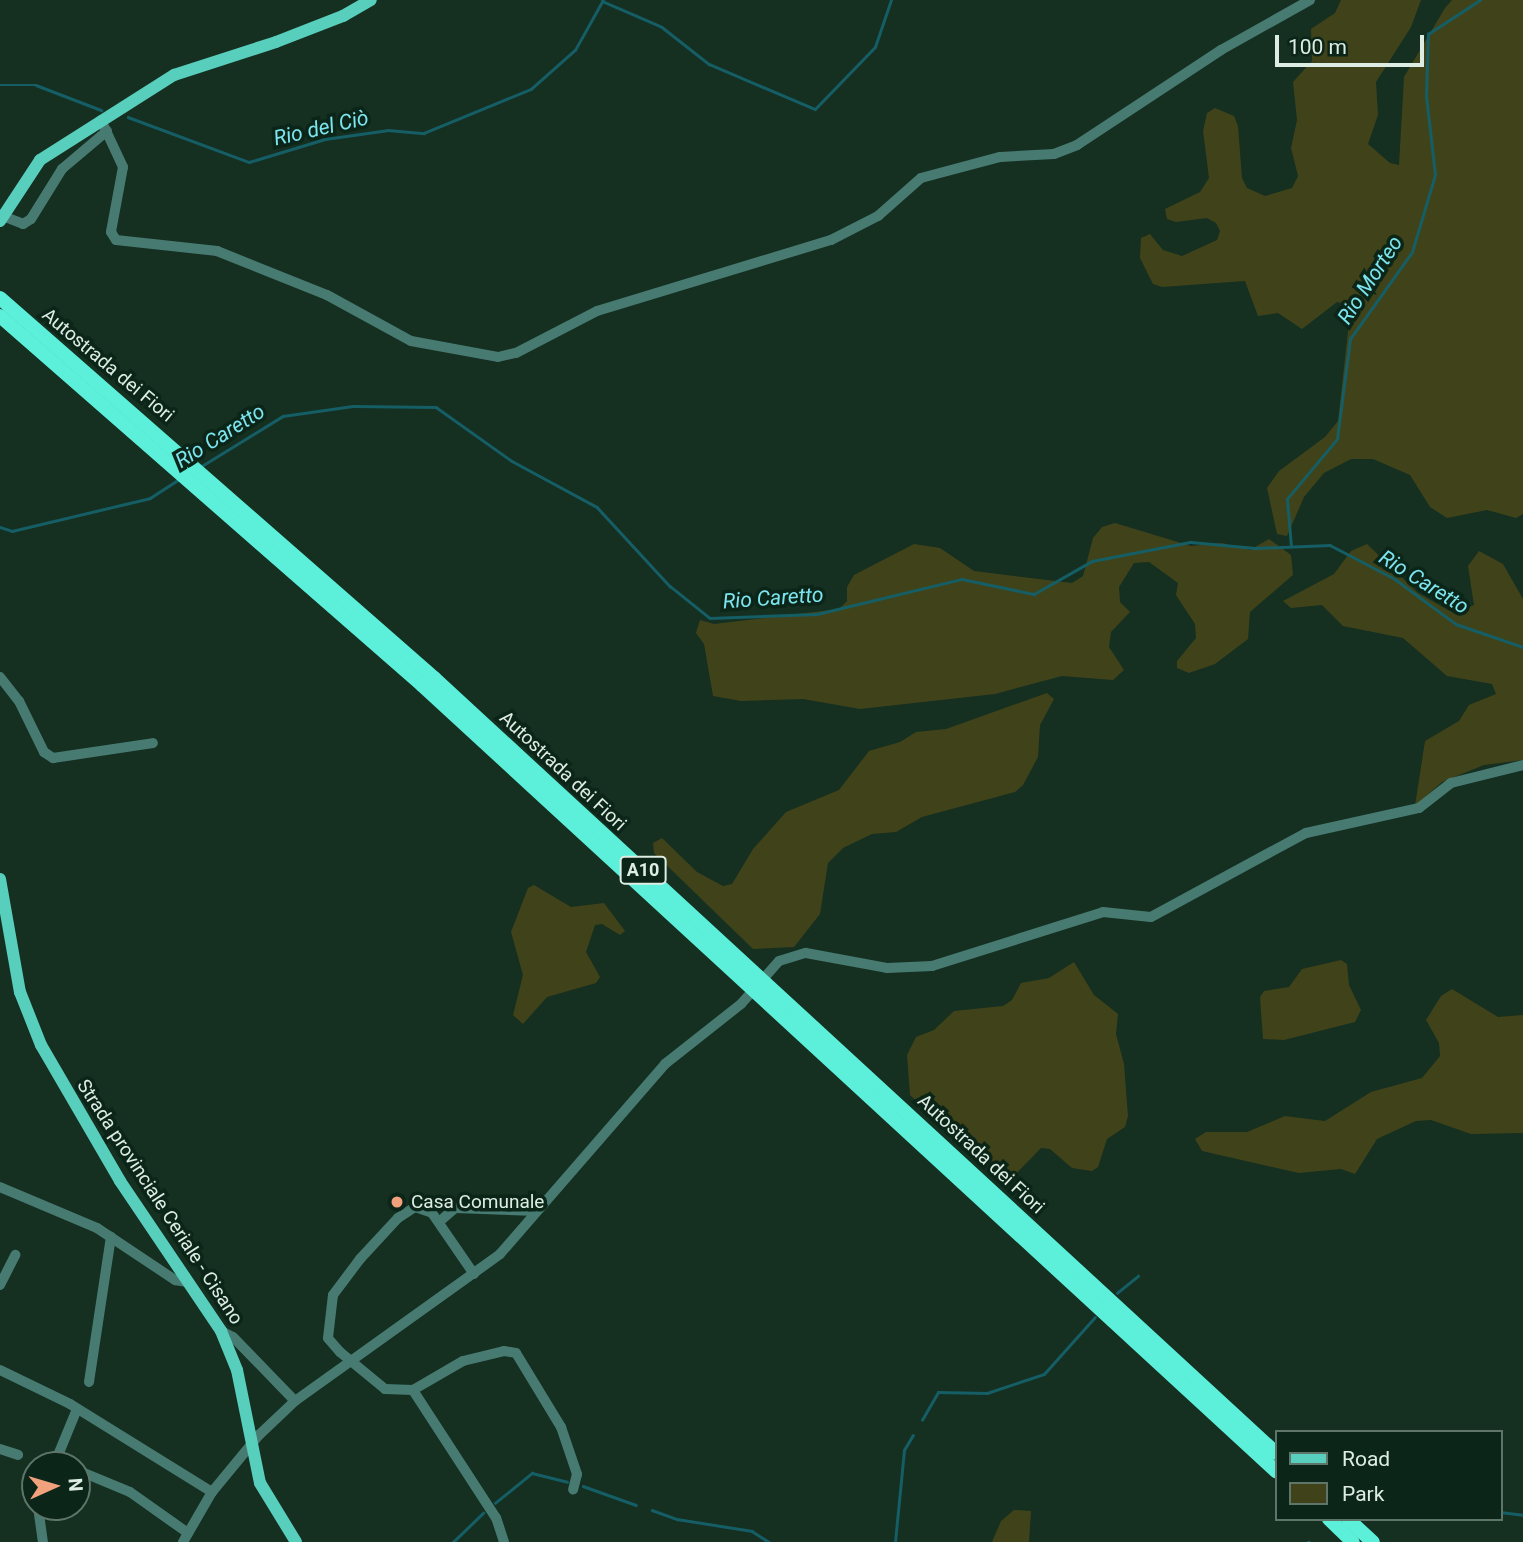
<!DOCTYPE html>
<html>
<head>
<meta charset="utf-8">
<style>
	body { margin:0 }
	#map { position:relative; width:1523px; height:1542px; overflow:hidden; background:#152f21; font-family:Roboto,sans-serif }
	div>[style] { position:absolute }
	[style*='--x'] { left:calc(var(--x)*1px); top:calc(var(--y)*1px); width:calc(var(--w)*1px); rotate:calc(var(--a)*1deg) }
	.green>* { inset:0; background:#404319 }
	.stream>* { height:2.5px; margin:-1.25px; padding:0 1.25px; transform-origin:1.25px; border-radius:1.25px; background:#155e65 }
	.minor>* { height:10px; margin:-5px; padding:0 5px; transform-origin:5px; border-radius:5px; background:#477b72 }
	.major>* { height:12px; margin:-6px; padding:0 6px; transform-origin:6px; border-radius:6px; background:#58cebc }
	.highway>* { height:14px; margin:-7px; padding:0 7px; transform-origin:7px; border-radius:7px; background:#5cefd9 }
	.dots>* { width:19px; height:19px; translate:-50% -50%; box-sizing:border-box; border:4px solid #0b2518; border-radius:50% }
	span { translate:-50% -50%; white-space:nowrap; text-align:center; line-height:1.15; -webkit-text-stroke:7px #0b2518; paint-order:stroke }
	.shield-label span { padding:2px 5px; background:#0b2518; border:2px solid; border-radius:5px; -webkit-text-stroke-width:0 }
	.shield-label { font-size:18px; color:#deede4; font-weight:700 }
	.street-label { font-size:19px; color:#deede4 }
	.poi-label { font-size:19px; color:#deede4 }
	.left { translate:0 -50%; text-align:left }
	.water-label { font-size:21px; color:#7ce5ef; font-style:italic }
	.legend { position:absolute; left:1275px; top:1430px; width:228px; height:91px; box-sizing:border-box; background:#0b2518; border:2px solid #5f756a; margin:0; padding:9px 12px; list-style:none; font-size:21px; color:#deede4 }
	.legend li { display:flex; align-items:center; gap:14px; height:35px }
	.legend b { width:35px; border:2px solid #5f756a }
	.north { position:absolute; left:21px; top:1451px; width:70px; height:70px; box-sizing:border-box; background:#0b2518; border:2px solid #5f756a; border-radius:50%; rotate:86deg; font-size:19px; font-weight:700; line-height:28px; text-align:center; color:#deede4 }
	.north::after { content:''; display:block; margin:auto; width:24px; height:32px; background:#f1a17c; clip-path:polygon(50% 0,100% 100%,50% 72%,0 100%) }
	.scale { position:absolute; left:1275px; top:35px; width:149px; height:32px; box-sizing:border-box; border:4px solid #deede4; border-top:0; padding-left:9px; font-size:21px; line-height:24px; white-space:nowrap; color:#deede4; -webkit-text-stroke:5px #0b2518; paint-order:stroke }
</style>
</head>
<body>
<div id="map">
	<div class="green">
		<div style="clip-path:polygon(1341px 0,1421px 0,1411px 27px,1376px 82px,1378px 115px,1368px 144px,1390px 163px,1399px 165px,1404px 77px,1445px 8px,1452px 0,1523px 0,1523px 514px,1516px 518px,1487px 510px,1447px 518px,1430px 507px,1410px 475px,1373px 459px,1351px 459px,1324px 473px,1304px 497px,1287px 536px,1277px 534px,1267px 488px,1279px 471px,1325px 437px,1338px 421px,1351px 305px,1337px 302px,1302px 329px,1278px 313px,1258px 316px,1245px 281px,1162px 287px,1153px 284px,1140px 258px,1141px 238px,1150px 234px,1163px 250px,1182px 256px,1217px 240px,1220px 231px,1216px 223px,1207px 218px,1176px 222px,1167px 219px,1165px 209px,1200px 192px,1209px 178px,1203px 131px,1207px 113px,1215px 108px,1234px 116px,1238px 126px,1242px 178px,1247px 188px,1265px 196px,1292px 188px,1298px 176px,1291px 148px,1297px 120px,1293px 82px,1312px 61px,1311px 29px,1335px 13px)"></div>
		<div style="clip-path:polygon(1115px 523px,1191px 546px,1222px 543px,1250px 550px,1269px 539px,1291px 555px,1293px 575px,1250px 612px,1248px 639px,1215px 664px,1189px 673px,1177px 668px,1177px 661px,1196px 638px,1195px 624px,1176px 595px,1178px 583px,1149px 562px,1134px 563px,1119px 587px,1120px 602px,1130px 612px,1111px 632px,1109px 647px,1124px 670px,1113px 680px,1062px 676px,995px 694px,860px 709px,803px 699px,741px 701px,713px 696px,704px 644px,696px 633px,700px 620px,714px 624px,839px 609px,847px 601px,847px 587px,854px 575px,914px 544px,940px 548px,974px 571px,1072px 583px,1083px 576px,1093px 538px,1102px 527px)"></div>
		<div style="clip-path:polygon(1367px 544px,1418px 593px,1455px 614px,1474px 605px,1468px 566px,1479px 551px,1503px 564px,1523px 599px,1523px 760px,1484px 765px,1442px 782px,1415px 806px,1425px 741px,1459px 721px,1469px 705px,1496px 694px,1492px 684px,1447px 676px,1403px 638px,1343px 626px,1322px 605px,1291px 608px,1283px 601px,1334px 574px,1351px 551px)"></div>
		<div style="clip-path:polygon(1047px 693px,1054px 699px,1040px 725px,1038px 757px,1023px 785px,1015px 792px,922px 817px,896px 832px,872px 834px,843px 848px,828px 863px,820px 914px,794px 947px,753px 949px,654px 853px,653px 843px,662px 838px,697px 872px,723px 886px,732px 884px,753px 849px,786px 812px,839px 790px,869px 751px,900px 742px,916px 732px,946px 729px)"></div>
		<div style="clip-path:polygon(534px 885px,571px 907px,604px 903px,625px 931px,620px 935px,602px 924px,595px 925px,586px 952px,600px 977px,596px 983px,547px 997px,523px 1024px,513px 1015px,523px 975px,511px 932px,528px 888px)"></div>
		<div style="clip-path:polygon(1341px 960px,1347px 964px,1349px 985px,1361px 1010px,1355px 1022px,1284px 1040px,1263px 1039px,1260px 997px,1264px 991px,1289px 987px,1302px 969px)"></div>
		<div style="clip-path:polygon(1074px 962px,1094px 995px,1118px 1014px,1116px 1034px,1124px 1064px,1128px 1116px,1125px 1127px,1107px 1139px,1098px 1167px,1092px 1171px,1072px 1168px,1050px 1149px,1041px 1148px,1006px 1184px,910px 1095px,907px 1055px,916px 1037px,934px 1030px,954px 1011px,1003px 1006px,1012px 1000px,1021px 983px,1049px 978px)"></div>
		<div style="clip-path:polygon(1452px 989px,1498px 1017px,1523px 1015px,1523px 1133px,1471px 1134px,1431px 1120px,1416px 1121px,1377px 1139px,1355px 1174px,1341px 1169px,1299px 1173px,1202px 1151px,1195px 1139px,1206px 1132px,1247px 1132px,1285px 1116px,1325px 1121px,1371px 1092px,1422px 1078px,1440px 1056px,1439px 1043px,1426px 1020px,1441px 996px)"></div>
		<div style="clip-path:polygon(1014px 1510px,1031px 1511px,1029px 1542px,992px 1542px,1001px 1521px)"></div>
	</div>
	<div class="stream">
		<div style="--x:602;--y:1;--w:65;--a:23.4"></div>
		<div style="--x:662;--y:27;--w:60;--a:38.2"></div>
		<div style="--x:709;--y:64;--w:115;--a:23"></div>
		<div style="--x:815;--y:109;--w:86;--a:-45.9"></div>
		<div style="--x:875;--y:47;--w:50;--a:-71.2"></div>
		<div style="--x:0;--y:85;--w:36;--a:0"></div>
		<div style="--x:36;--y:85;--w:70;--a:21"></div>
		<div style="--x:128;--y:117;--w:129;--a:20.4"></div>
		<div style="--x:249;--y:162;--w:79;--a:-16.8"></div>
		<div style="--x:325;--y:139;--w:64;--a:-8.1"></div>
		<div style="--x:388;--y:130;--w:36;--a:5"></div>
		<div style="--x:424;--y:133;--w:116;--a:-22.4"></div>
		<div style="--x:531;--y:89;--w:59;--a:-41.6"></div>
		<div style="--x:575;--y:50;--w:57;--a:-60.8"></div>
		<div style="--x:200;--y:467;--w:97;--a:-31.6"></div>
		<div style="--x:283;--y:416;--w:70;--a:-8.2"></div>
		<div style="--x:352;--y:406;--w:84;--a:0.7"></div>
		<div style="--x:436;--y:407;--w:93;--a:35.4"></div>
		<div style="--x:512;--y:461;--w:97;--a:28.4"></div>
		<div style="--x:597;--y:507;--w:108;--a:47.3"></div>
		<div style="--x:670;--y:586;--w:51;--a:38.7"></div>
		<div style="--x:710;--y:618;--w:107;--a:-2.1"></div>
		<div style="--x:817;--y:614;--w:149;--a:-13.6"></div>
		<div style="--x:962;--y:579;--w:74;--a:11.8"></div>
		<div style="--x:1034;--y:594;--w:67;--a:-29.6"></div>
		<div style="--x:1092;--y:561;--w:101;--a:-10.9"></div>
		<div style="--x:1191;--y:542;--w:64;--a:5.4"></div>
		<div style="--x:1255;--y:548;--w:75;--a:-2.3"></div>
		<div style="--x:1330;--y:545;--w:73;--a:27.6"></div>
		<div style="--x:1395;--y:579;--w:76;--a:36.4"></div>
		<div style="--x:1456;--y:624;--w:71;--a:18.9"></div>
		<div style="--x:0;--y:527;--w:13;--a:18"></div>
		<div style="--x:12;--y:531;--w:142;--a:-13.4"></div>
		<div style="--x:150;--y:498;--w:35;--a:-33"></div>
		<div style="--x:1291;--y:547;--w:48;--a:-94.8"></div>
		<div style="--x:1287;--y:499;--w:78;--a:-50.2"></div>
		<div style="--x:1337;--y:439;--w:101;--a:-82.6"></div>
		<div style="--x:1350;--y:339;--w:107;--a:-54.5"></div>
		<div style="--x:1412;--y:252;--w:80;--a:-73.4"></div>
		<div style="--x:1435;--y:175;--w:80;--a:-96.5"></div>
		<div style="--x:1426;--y:96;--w:62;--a:-88.2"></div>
		<div style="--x:1428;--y:34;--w:62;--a:-33.2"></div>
		<div style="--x:1117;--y:1293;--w:27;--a:-39"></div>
		<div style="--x:922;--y:1420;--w:32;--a:-60"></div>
		<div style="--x:938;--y:1392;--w:49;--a:1.2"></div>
		<div style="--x:987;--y:1393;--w:60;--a:-18.4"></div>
		<div style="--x:1044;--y:1374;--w:76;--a:-48.2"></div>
		<div style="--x:583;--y:1486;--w:56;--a:19.7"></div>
		<div style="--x:495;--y:1503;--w:48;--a:-39"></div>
		<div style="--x:532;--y:1473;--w:36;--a:14"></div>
		<div style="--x:652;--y:1510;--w:27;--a:20"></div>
		<div style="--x:677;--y:1519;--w:76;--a:9.1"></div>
		<div style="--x:752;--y:1531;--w:20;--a:33"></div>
		<div style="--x:1500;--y:1512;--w:23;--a:7"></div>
		<div style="--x:453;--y:1542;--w:42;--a:-44"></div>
		<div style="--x:895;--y:1542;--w:92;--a:-84.4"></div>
		<div style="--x:904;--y:1450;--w:17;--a:-59"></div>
		<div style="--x:1308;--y:1542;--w:2;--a:0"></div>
	</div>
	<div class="minor">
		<div style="--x:101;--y:120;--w:52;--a:64.9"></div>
		<div style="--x:123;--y:167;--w:66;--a:100.5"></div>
		<div style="--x:111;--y:232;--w:9;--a:58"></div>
		<div style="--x:116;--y:240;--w:102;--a:6.2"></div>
		<div style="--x:217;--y:251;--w:118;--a:21.8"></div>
		<div style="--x:327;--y:295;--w:96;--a:28.7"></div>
		<div style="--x:411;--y:341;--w:88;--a:10.4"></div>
		<div style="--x:498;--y:357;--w:18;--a:-13"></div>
		<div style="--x:516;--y:353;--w:91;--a:-27.4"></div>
		<div style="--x:597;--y:311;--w:245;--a:-16.9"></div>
		<div style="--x:831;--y:240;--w:53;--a:-27.1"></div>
		<div style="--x:878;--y:216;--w:57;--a:-41.5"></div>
		<div style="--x:921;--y:178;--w:82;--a:-14.9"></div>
		<div style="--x:1000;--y:157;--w:54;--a:-3.2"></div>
		<div style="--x:1054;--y:154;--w:25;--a:-21"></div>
		<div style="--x:1077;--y:145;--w:173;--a:-33.4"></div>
		<div style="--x:1221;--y:50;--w:102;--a:-29.3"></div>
		<div style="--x:0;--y:215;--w:25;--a:21"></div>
		<div style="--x:23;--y:224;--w:9;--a:-32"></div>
		<div style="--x:31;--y:219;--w:59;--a:-58.2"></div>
		<div style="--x:62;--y:169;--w:59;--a:-40.2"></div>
		<div style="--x:0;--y:677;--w:31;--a:52"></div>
		<div style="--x:19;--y:701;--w:57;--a:63.9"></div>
		<div style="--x:44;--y:752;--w:11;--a:34"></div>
		<div style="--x:53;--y:758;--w:101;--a:-8.5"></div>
		<div style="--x:0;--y:1187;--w:105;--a:22.9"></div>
		<div style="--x:97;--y:1228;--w:94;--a:33.7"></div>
		<div style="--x:175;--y:1280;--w:11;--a:10"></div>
		<div style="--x:439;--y:1222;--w:21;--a:-41"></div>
		<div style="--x:455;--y:1208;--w:82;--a:2.1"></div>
		<div style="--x:0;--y:1285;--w:34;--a:-63"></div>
		<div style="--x:221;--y:1331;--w:13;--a:27"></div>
		<div style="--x:233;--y:1337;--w:89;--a:45.9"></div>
		<div style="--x:0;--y:1370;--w:78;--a:25.9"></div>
		<div style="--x:70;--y:1404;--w:167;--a:31.8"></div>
		<div style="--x:89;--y:1382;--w:147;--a:-81.4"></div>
		<div style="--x:413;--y:1390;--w:28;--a:-178"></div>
		<div style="--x:385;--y:1389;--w:58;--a:-140.6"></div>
		<div style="--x:340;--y:1352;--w:18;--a:-131"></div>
		<div style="--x:328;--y:1338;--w:43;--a:-83.4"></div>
		<div style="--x:333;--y:1295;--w:45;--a:-53.1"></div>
		<div style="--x:360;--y:1259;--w:56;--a:-47.2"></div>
		<div style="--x:398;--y:1218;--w:20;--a:-33"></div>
		<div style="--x:415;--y:1207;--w:18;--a:19"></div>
		<div style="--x:432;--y:1213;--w:74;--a:55.5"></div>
		<div style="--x:0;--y:1449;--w:19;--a:18"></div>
		<div style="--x:54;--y:1465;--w:61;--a:-67.7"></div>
		<div style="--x:77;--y:1470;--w:57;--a:22.5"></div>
		<div style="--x:130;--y:1492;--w:71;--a:35.3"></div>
		<div style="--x:38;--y:1507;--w:35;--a:82"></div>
		<div style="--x:183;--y:1542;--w:58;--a:-59.9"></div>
		<div style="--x:212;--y:1492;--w:74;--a:-50.5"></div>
		<div style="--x:259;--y:1435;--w:50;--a:-43.4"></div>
		<div style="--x:295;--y:1401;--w:252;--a:-35.6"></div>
		<div style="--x:500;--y:1254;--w:252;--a:-49"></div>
		<div style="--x:665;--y:1064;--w:97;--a:-38.3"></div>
		<div style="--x:741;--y:1004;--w:57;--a:-48.5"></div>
		<div style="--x:779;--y:961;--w:28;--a:-17"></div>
		<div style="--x:806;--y:953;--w:82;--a:10.5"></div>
		<div style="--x:887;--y:968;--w:45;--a:-2.5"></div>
		<div style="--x:932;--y:966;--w:179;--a:-17.5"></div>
		<div style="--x:1103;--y:912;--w:48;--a:5.9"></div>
		<div style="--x:1151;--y:917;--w:176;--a:-28.5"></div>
		<div style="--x:1306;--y:833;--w:116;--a:-12.5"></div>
		<div style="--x:1419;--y:808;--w:41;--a:-38"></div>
		<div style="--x:1451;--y:783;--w:74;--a:-14"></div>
		<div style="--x:504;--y:1542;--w:25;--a:-108"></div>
		<div style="--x:496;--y:1518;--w:153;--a:-123"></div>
		<div style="--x:413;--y:1390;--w:58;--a:-30.1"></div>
		<div style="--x:463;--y:1361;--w:42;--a:-13.7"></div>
		<div style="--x:504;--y:1351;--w:12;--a:9"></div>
		<div style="--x:516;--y:1353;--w:87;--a:58.7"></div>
		<div style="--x:561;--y:1427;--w:50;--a:71.2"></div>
		<div style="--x:577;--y:1474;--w:16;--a:104"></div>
	</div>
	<div class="major">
		<div style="--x:0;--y:221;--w:73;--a:-56.7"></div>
		<div style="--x:40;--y:160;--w:159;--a:-32.4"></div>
		<div style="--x:174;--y:75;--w:107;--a:-17.9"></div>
		<div style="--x:276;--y:42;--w:72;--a:-21.2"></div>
		<div style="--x:343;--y:16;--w:32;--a:-30"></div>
		<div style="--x:0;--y:879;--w:115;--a:80"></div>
		<div style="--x:20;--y:992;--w:57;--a:68.4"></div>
		<div style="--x:41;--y:1045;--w:157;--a:59.8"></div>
		<div style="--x:120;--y:1181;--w:181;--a:56"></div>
		<div style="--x:221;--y:1331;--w:42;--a:67.7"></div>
		<div style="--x:237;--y:1370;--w:115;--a:78.5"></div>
		<div style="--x:260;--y:1483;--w:69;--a:58.6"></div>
	</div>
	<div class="highway">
		<div style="--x:0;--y:298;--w:577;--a:41.2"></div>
		<div style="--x:434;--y:678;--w:1144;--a:42.63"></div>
		<div style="--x:0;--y:316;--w:561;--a:41.17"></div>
		<div style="--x:422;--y:685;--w:1161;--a:42.63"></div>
		<div style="--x:1329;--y:1519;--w:33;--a:44"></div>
		<div style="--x:1348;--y:1519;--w:34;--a:43"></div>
	</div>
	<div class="dots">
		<div style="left:397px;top:1202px;background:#f1a17c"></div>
	</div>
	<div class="shield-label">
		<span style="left:643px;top:870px">A10</span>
	</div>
	<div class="street-label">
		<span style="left:108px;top:365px;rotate:40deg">Autostrada dei Fiori</span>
		<span style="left:563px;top:771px;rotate:43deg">Autostrada dei Fiori</span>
		<span style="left:981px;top:1154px;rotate:43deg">Autostrada dei Fiori</span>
		<span style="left:160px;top:1202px;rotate:57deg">Strada provinciale Ceriale - Cisano</span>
	</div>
	<div class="poi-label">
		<span class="left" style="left:411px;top:1202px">Casa Comunale</span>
	</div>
	<div class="water-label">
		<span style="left:321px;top:128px;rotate:-13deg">Rio del Ciò</span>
		<span style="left:1370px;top:280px;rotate:-57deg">Rio Morteo</span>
		<span style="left:220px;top:436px;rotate:-32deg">Rio Caretto</span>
		<span style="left:1424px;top:582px;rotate:32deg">Rio Caretto</span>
		<span style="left:773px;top:598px;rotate:-4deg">Rio Caretto</span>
	</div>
	<ul class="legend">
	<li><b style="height:9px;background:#58cebc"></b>Road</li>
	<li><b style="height:19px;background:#404319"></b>Park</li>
	</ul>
	<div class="north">N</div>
	<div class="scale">100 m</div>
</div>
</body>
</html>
